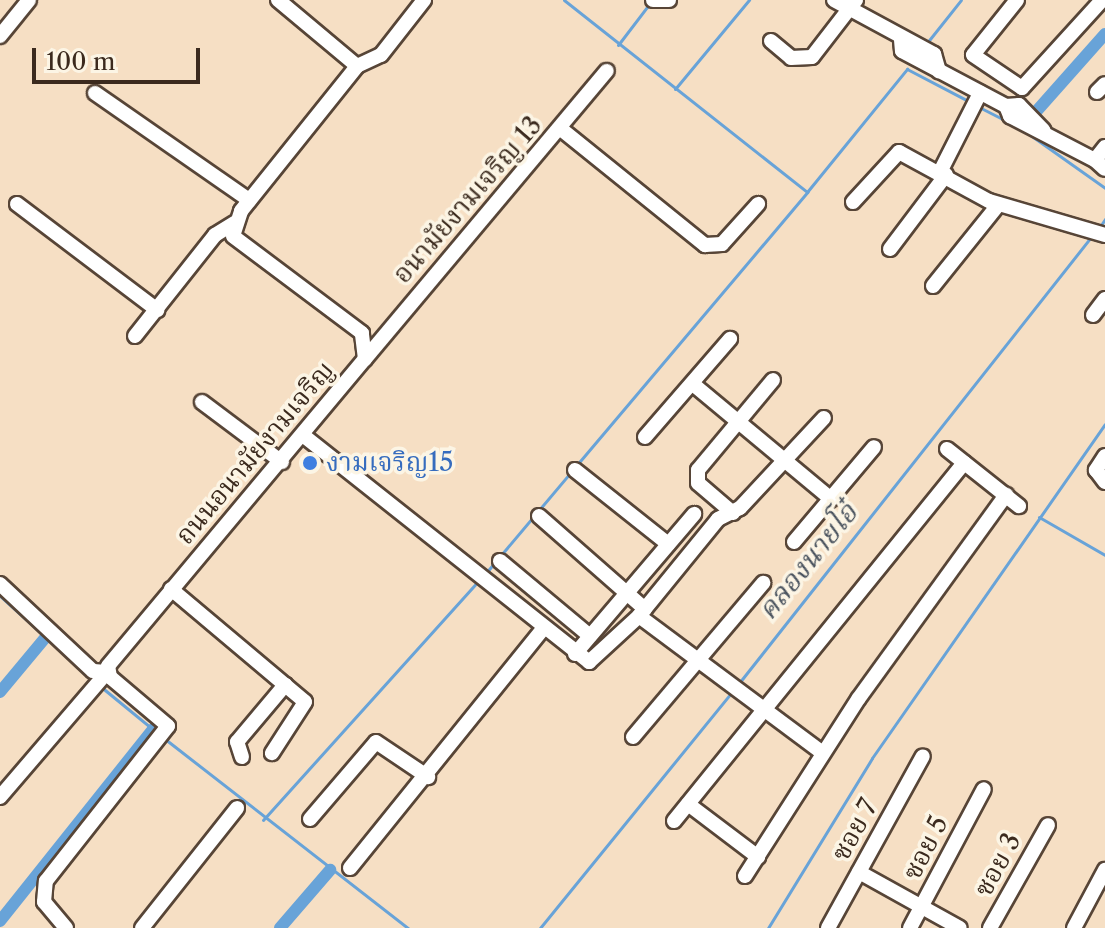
<!DOCTYPE html>
<html>
<head>
<meta charset="utf-8">
<style>
	body { margin:0 }
	#map { position:relative; width:1105px; height:928px; overflow:hidden; background:#f6dfc4; font-family:"Libre Caslon Text","Noto Serif Thai",serif }
	div>[style] { position:absolute }
	[style*='--x'] { left:calc(var(--x)*1px); top:calc(var(--y)*1px); width:calc(var(--w)*1px); rotate:calc(var(--a)*1deg) }
	.stream>* { height:3px; margin:-1.5px; padding:0 1.5px; transform-origin:1.5px; border-radius:1.5px; background:#68a3d8 }
	.canal>* { height:12px; margin:-6px; padding:0 6px; transform-origin:6px; border-radius:6px; background:#68a3d8 }
	.roads { filter:drop-shadow(2px 0 #574537) drop-shadow(-2px 0 #574537) drop-shadow(0 2px #574537) drop-shadow(0 -2px #574537) }
	.minor>* { height:14px; margin:-7px; padding:0 7px; transform-origin:7px; border-radius:7px; background:#fff }
	.dots>* { width:22px; height:22px; translate:-50% -50%; box-sizing:border-box; border:4px solid #fcf5e5; border-radius:50% }
	span { translate:-50% -50%; white-space:nowrap; text-align:center; line-height:1.15; -webkit-text-stroke:7px #fcf5e5; paint-order:stroke }
	.street-label { font-size:26px; color:#3b2a1e }
	.shop-label { font-size:26px; color:#366cbe }
	.left { translate:0 -50%; text-align:left }
	.water-label { font-size:28px; color:#4b545f; font-style:italic }
	.scale { position:absolute; left:32px; top:48px; width:168px; height:36px; box-sizing:border-box; border:4px solid #3b2a1e; border-top:0; padding-left:10px; font-size:24px; line-height:28px; white-space:nowrap; color:#3b2a1e; -webkit-text-stroke:6px #fcf5e5; paint-order:stroke }
</style>
</head>
<body>
<div id="map">
	<div class="stream">
		<div style="--x:564;--y:0;--w:310;--a:38.3"></div>
		<div style="--x:807;--y:192;--w:159;--a:-50.9"></div>
		<div style="--x:907;--y:69;--w:71;--a:27.6"></div>
		<div style="--x:926;--y:44;--w:56;--a:-51.5"></div>
		<div style="--x:618;--y:45;--w:53;--a:-52.7"></div>
		<div style="--x:675;--y:89;--w:116;--a:-50.3"></div>
		<div style="--x:977;--y:106;--w:33;--a:27"></div>
		<div style="--x:1026;--y:132;--w:97;--a:35.3"></div>
		<div style="--x:1099;--y:228;--w:11;--a:-56"></div>
		<div style="--x:575;--y:467;--w:360;--a:-49.8"></div>
		<div style="--x:1039;--y:517;--w:76;--a:29.9"></div>
		<div style="--x:501;--y:555;--w:109;--a:-49.9"></div>
		<div style="--x:485;--y:574;--w:17;--a:-50"></div>
		<div style="--x:0;--y:596;--w:127;--a:42.1"></div>
		<div style="--x:739;--y:683;--w:568;--a:-51.72"></div>
		<div style="--x:100;--y:686;--w:72;--a:39.4"></div>
		<div style="--x:165;--y:739;--w:308;--a:37.9"></div>
		<div style="--x:263;--y:820;--w:320;--a:-48"></div>
		<div style="--x:540;--y:928;--w:304;--a:-50.9"></div>
		<div style="--x:768;--y:928;--w:199;--a:-58.5"></div>
		<div style="--x:872;--y:758;--w:407;--a:-55.1"></div>
	</div>
	<div class="canal">
		<div style="--x:1026;--y:123;--w:119;--a:-48.4"></div>
		<div style="--x:0;--y:692;--w:70;--a:-50.2"></div>
		<div style="--x:0;--y:921;--w:246;--a:-51.4"></div>
		<div style="--x:280;--y:928;--w:77;--a:-49.2"></div>
	</div>
	<div class="roads">
		<div class="minor">
			<div style="--x:653;--y:0;--w:16;--a:0"></div>
			<div style="--x:834;--y:0;--w:114;--a:28.4"></div>
			<div style="--x:934;--y:54;--w:18;--a:74"></div>
			<div style="--x:1017;--y:0;--w:70;--a:128.7"></div>
			<div style="--x:973;--y:55;--w:59;--a:34"></div>
			<div style="--x:1022;--y:88;--w:119;--a:-47.7"></div>
			<div style="--x:0;--y:36;--w:46;--a:-51.1"></div>
			<div style="--x:901;--y:40;--w:11;--a:85"></div>
			<div style="--x:902;--y:51;--w:118;--a:27.9"></div>
			<div style="--x:1006;--y:106;--w:13;--a:-4"></div>
			<div style="--x:1019;--y:105;--w:35;--a:46"></div>
			<div style="--x:771;--y:41;--w:26;--a:40"></div>
			<div style="--x:791;--y:58;--w:21;--a:-3"></div>
			<div style="--x:812;--y:57;--w:72;--a:-52.3"></div>
			<div style="--x:357;--y:66;--w:26;--a:-25"></div>
			<div style="--x:381;--y:55;--w:70;--a:-52"></div>
			<div style="--x:1097;--y:92;--w:11;--a:-45"></div>
			<div style="--x:95;--y:93;--w:188;--a:34.8"></div>
			<div style="--x:1006;--y:106;--w:11;--a:68"></div>
			<div style="--x:1010;--y:116;--w:96;--a:27.4"></div>
			<div style="--x:561;--y:129;--w:185;--a:38.9"></div>
			<div style="--x:705;--y:245;--w:17;--a:-3"></div>
			<div style="--x:722;--y:244;--w:54;--a:-48"></div>
			<div style="--x:1105;--y:147;--w:16;--a:128"></div>
			<div style="--x:1095;--y:160;--w:13;--a:42"></div>
			<div style="--x:940;--y:172;--w:89;--a:-63.1"></div>
			<div style="--x:853;--y:202;--w:68;--a:-47.4"></div>
			<div style="--x:899;--y:152;--w:102;--a:28.6"></div>
			<div style="--x:989;--y:201;--w:121;--a:16.3"></div>
			<div style="--x:17;--y:204;--w:176;--a:37.1"></div>
			<div style="--x:890;--y:249;--w:93;--a:-52.9"></div>
			<div style="--x:933;--y:286;--w:105;--a:-51.2"></div>
			<div style="--x:1093;--y:315;--w:20;--a:-53"></div>
			<div style="--x:135;--y:336;--w:129;--a:-51.6"></div>
			<div style="--x:215;--y:235;--w:22;--a:-32"></div>
			<div style="--x:365;--y:359;--w:376;--a:-50"></div>
			<div style="--x:693;--y:384;--w:180;--a:39.8"></div>
			<div style="--x:202;--y:402;--w:100;--a:36.9"></div>
			<div style="--x:304;--y:436;--w:364;--a:38.4"></div>
			<div style="--x:589;--y:662;--w:68;--a:-42.6"></div>
			<div style="--x:639;--y:616;--w:125;--a:-50.8"></div>
			<div style="--x:718;--y:519;--w:25;--a:-27"></div>
			<div style="--x:740;--y:508;--w:123;--a:-47"></div>
			<div style="--x:645;--y:437;--w:130;--a:-49.1"></div>
			<div style="--x:947;--y:449;--w:92;--a:38.4"></div>
			<div style="--x:1105;--y:456;--w:17;--a:123"></div>
			<div style="--x:1096;--y:470;--w:15;--a:53"></div>
			<div style="--x:575;--y:470;--w:119;--a:38.5"></div>
			<div style="--x:733;--y:513;--w:46;--a:-139.4"></div>
			<div style="--x:698;--y:483;--w:13;--a:-90"></div>
			<div style="--x:698;--y:470;--w:117;--a:-50.2"></div>
			<div style="--x:539;--y:516;--w:141;--a:41.3"></div>
			<div style="--x:794;--y:542;--w:124;--a:-49.9"></div>
			<div style="--x:500;--y:561;--w:117;--a:39.8"></div>
			<div style="--x:0;--y:584;--w:127;--a:43.1"></div>
			<div style="--x:93;--y:671;--w:14;--a:4"></div>
			<div style="--x:171;--y:589;--w:175;--a:40.1"></div>
			<div style="--x:305;--y:702;--w:61;--a:122.9"></div>
			<div style="--x:639;--y:616;--w:229;--a:36.7"></div>
			<div style="--x:575;--y:654;--w:184;--a:-49.6"></div>
			<div style="--x:633;--y:737;--w:202;--a:-49.8"></div>
			<div style="--x:242;--y:757;--w:16;--a:-108"></div>
			<div style="--x:237;--y:742;--w:75;--a:-49.9"></div>
			<div style="--x:0;--y:797;--w:165;--a:-49.4"></div>
			<div style="--x:688;--y:804;--w:88;--a:37.1"></div>
			<div style="--x:310;--y:819;--w:101;--a:-49.4"></div>
			<div style="--x:376;--y:742;--w:63;--a:33.9"></div>
			<div style="--x:674;--y:821;--w:461;--a:-51"></div>
			<div style="--x:350;--y:868;--w:307;--a:-51.1"></div>
			<div style="--x:859;--y:872;--w:115;--a:29"></div>
			<div style="--x:745;--y:876;--w:211;--a:-57.4"></div>
			<div style="--x:859;--y:698;--w:251;--a:-54.1"></div>
			<div style="--x:66;--y:928;--w:34;--a:-130"></div>
			<div style="--x:44;--y:902;--w:21;--a:-85"></div>
			<div style="--x:46;--y:881;--w:197;--a:-51.8"></div>
			<div style="--x:168;--y:726;--w:76;--a:-139.8"></div>
			<div style="--x:110;--y:677;--w:11;--a:-100"></div>
			<div style="--x:108;--y:666;--w:400;--a:-50.1"></div>
			<div style="--x:365;--y:359;--w:26;--a:-97"></div>
			<div style="--x:362;--y:333;--w:161;--a:-143.1"></div>
			<div style="--x:233;--y:236;--w:26;--a:-72"></div>
			<div style="--x:241;--y:211;--w:186;--a:-51.3"></div>
			<div style="--x:357;--y:66;--w:103;--a:-140.1"></div>
			<div style="--x:142;--y:928;--w:153;--a:-51.6"></div>
			<div style="--x:828;--y:928;--w:196;--a:-61.1"></div>
			<div style="--x:910;--y:928;--w:157;--a:-62"></div>
			<div style="--x:990;--y:928;--w:118;--a:-60.6"></div>
			<div style="--x:1074;--y:928;--w:66;--a:-61.9"></div>
		</div>
	</div>
	<div class="dots">
		<div style="left:310px;top:463px;background:#3f7fe0"></div>
	</div>
	<div class="street-label">
		<span style="left:468px;top:200px;rotate:-49deg">อนามัยงามเจริญ 13</span>
		<span style="left:255px;top:453px;rotate:-50deg">ถนนอนามัยงามเจริญ</span>
		<span style="left:855px;top:830px;rotate:-61deg">ซอย 7</span>
		<span style="left:926px;top:848px;rotate:-63deg">ซอย 5</span>
		<span style="left:998px;top:865px;rotate:-61deg">ซอย 3</span>
	</div>
	<div class="shop-label">
		<span class="left" style="left:326px;top:463px">งามเจริญ15</span>
	</div>
	<div class="water-label">
		<span style="left:807px;top:561px;rotate:-51deg">คลองนายโอ๋</span>
	</div>
	<div class="scale">100 m</div>
</div>
</body>
</html>
